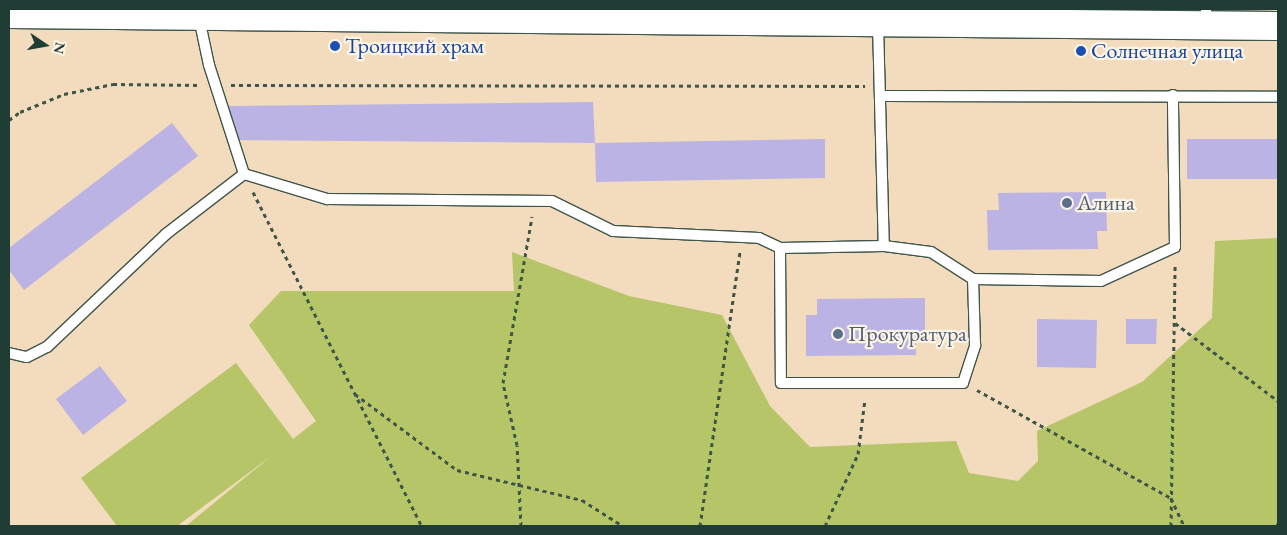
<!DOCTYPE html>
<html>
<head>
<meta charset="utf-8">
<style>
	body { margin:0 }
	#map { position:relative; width:1287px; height:535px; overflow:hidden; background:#f2dcbd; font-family:"EB Garamond",serif }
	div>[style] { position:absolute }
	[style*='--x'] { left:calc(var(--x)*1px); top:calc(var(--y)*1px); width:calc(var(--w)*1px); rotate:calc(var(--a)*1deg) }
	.green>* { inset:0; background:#b5c568 }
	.building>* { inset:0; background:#bab3e4 }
	.path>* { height:3px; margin-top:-1.5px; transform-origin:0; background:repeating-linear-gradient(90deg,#3f5549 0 4px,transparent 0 8px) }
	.roads { filter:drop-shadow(1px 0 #3f5549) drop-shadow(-1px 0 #3f5549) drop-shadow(0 1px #3f5549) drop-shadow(0 -1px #3f5549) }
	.lane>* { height:10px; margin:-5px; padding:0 5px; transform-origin:5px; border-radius:5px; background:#fff }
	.secondary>* { height:28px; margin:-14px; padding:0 14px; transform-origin:14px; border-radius:14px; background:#fff }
	.dots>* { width:14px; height:14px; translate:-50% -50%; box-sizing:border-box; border:2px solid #fcf5e5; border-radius:50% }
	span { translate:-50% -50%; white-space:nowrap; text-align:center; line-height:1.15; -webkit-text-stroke:4.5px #fcf5e5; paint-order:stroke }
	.transit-label { font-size:22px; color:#164399 }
	.left { translate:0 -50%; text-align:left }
	.service-label { font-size:22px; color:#4e5e75 }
	.frame { position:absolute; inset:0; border:10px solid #1f3d34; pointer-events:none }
	.north { position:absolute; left:20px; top:20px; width:50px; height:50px; -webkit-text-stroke:4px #fcf5e5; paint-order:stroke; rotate:102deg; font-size:14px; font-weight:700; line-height:20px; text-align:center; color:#1f3d34 }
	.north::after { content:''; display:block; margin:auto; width:18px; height:22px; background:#1f3d34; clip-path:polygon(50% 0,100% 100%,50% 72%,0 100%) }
</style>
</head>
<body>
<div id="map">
	<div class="green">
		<div style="clip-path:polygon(1278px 238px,1278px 526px,186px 526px,270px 457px,177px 526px,117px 526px,81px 478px,236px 363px,293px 439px,316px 421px,249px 325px,281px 291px,514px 291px,512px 252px,629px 296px,722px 315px,770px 406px,810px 447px,956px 441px,969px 473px,1018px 481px,1038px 461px,1037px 431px,1142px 382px,1212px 318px,1215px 241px)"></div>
	</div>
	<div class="building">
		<div style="clip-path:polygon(593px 102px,595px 143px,229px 140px,229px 106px)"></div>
		<div style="clip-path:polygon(172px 123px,198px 156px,24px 290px,9px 270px,9px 248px)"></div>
		<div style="clip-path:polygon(825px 139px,825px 178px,596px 182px,595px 143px)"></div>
		<div style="clip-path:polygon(1187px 139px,1278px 139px,1278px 179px,1187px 179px)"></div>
		<div style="clip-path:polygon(1106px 192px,1107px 231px,1097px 231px,1098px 249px,988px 250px,987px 210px,999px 210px,998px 193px)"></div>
		<div style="clip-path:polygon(925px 298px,925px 337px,916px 337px,916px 355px,806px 356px,806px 315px,817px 315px,817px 299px)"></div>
		<div style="clip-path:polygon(1037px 319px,1097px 320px,1096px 368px,1037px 367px)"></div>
		<div style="clip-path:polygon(1126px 319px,1157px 319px,1156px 344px,1126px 344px)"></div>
		<div style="clip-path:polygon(100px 366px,127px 401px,83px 435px,56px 399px)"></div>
	</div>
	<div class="path">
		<div style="--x:231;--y:85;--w:634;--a:0.09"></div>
		<div style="--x:9;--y:120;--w:14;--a:-36"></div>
		<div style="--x:20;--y:112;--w:48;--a:-22.2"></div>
		<div style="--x:64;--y:94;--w:50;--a:-11.5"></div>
		<div style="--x:113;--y:84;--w:87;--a:0.7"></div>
		<div style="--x:253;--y:192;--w:374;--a:63.2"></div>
		<div style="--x:1175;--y:323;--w:129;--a:37.1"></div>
		<div style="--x:977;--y:390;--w:222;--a:29.1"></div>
		<div style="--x:1171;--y:498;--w:31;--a:65"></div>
		<div style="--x:355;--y:394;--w:127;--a:36.7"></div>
		<div style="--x:457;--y:470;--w:129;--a:13.5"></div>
		<div style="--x:582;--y:500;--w:49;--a:32.4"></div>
		<div style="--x:521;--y:526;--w:81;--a:-92.8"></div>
		<div style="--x:517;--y:445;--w:64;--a:-102.7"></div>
		<div style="--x:503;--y:383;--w:169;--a:-80.1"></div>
		<div style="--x:700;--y:526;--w:277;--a:-81.7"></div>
		<div style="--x:825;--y:526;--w:79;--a:-65.4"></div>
		<div style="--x:858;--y:454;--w:55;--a:-82.7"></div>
		<div style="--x:1171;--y:526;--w:261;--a:-89.1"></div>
		<div style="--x:1277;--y:526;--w:3;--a:-72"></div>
	</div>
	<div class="roads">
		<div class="lane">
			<div style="--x:199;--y:18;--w:48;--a:78"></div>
			<div style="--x:209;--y:65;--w:114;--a:72.2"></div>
			<div style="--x:878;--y:24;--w:222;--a:88.5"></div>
			<div style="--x:1206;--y:24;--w:15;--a:-90"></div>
			<div style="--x:882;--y:96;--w:396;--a:0.1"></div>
			<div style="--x:780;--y:248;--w:135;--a:89.6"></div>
			<div style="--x:781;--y:383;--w:182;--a:0"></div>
			<div style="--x:963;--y:383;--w:40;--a:-72"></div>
			<div style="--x:975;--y:345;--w:66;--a:-91.7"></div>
			<div style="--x:9;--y:353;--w:18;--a:13"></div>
			<div style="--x:27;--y:357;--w:22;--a:-27"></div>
			<div style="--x:47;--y:347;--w:164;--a:-43.5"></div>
			<div style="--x:166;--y:234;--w:98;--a:-37.6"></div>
			<div style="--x:244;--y:174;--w:87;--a:16.8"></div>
			<div style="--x:327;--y:199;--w:225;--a:0.5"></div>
			<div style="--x:552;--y:201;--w:68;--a:26.2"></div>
			<div style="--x:613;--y:231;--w:146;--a:2.7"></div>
			<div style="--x:759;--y:238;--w:23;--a:25"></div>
			<div style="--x:780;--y:248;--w:104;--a:-1.1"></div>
			<div style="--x:884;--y:246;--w:47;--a:7.3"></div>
			<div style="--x:931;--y:252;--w:50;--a:32.7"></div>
			<div style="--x:973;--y:279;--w:128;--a:0.9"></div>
			<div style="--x:1101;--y:281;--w:81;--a:-24.7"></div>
			<div style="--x:1175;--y:247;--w:152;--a:-90.8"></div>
		</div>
		<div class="secondary">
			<div style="--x:9;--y:14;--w:1269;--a:0.54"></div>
		</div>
	</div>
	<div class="dots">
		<div style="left:335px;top:46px;background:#1a4fb4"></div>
		<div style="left:1081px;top:51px;background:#1a4fb4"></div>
		<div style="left:1067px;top:203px;background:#5c6f8a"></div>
		<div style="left:838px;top:334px;background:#5c6f8a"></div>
	</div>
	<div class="transit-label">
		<span class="left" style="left:345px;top:46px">Троицкий храм</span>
		<span class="left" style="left:1091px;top:51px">Солнечная улица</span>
	</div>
	<div class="service-label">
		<span class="left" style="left:1077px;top:203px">Алина</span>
		<span class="left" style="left:848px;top:334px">Прокуратура</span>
	</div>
	<div class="frame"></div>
	<div class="north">N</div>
</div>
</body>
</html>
